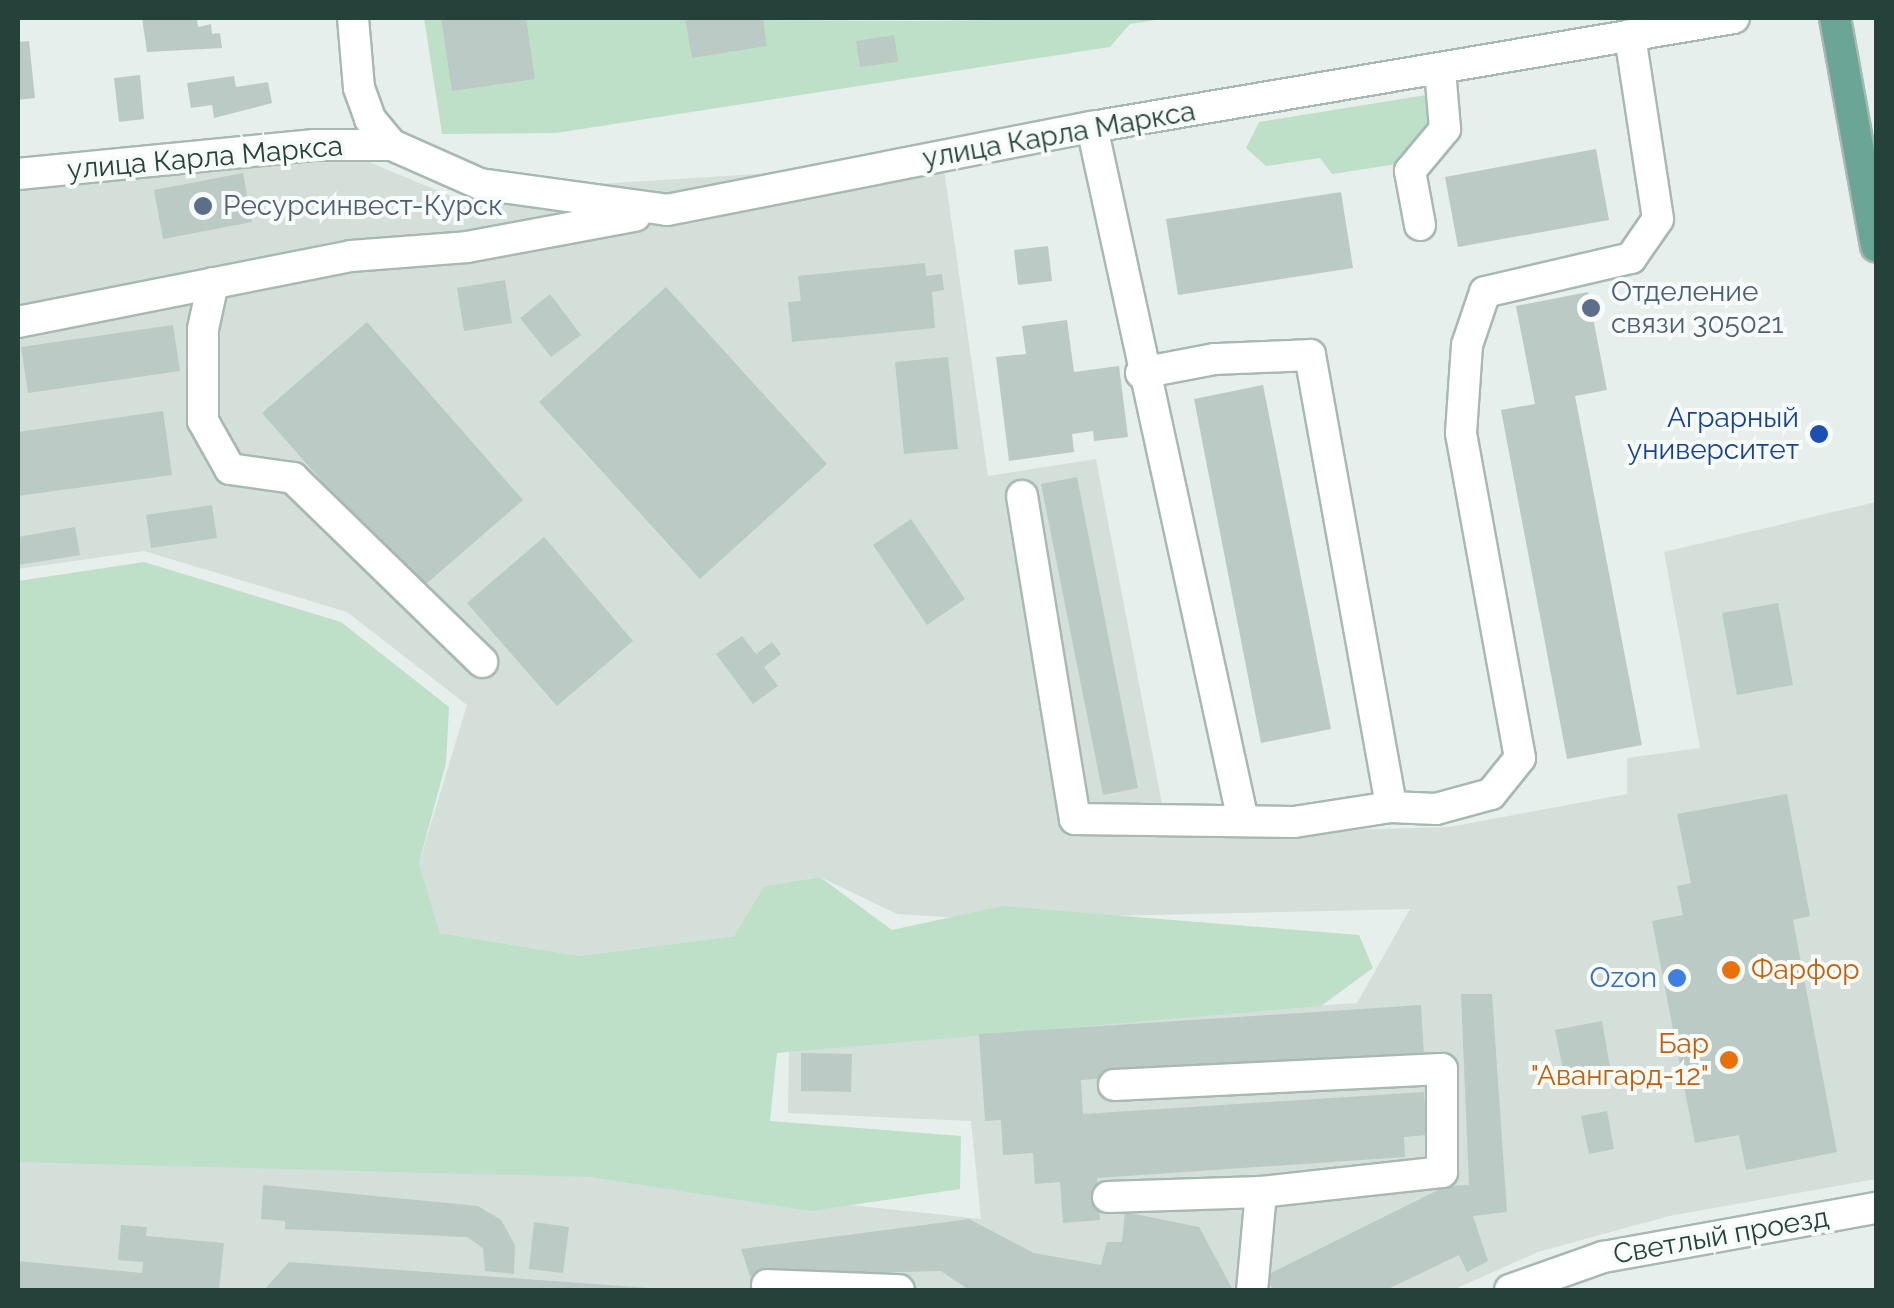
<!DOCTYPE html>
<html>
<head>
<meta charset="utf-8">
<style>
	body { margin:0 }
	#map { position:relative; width:1894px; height:1308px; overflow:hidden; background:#e6efeb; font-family:Raleway,sans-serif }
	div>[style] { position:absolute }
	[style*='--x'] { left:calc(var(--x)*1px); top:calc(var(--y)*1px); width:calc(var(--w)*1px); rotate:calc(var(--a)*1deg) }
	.built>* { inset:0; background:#d4dfda }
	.green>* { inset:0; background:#bfe0c8 }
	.building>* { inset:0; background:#bbcac4 }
	.roads { filter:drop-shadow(2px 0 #a8b8b2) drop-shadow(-2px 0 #a8b8b2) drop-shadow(0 2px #a8b8b2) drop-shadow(0 -2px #a8b8b2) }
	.minor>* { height:30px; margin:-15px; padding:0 15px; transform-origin:15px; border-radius:15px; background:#fff }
	.major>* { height:30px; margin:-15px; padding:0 15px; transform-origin:15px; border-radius:15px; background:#6aa596 }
	.dots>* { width:28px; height:28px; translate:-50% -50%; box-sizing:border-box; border:5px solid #f7fbf9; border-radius:50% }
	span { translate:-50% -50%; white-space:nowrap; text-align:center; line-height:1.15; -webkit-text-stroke:8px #f7fbf9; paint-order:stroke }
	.street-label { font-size:28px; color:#24423a }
	.service-label { font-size:28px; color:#4e5e75 }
	.left { translate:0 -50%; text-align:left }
	.transit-label { font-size:28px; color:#164399 }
	.right { translate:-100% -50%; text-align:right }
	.food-label { font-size:28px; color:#c56008 }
	.shop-label { font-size:28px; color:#366cbe }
	.frame { position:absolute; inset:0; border:20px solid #24423a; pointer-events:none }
</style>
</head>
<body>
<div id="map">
	<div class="built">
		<div style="clip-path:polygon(347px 128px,352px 155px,465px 202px,583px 185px,943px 162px,988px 476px,1096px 459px,1168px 835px,1449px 827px,1627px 794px,1627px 758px,1700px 748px,1664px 552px,1876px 502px,1876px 1179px,1669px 1216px,1538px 1252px,1453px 1290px,18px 1290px,18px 1148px,354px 1152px,981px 1219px,971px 1121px,788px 1113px,789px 1041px,1357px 1003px,1410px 909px,975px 919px,897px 914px,820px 877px,764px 886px,734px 936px,580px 956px,440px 933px,419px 863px,467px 705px,347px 612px,144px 551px,18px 569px,18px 158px)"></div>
	</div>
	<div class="green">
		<div style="clip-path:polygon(424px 18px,917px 21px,1168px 18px,1130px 24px,1110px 47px,556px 133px,442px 134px)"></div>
		<div style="clip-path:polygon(1426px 95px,1431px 123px,1397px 164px,1332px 174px,1320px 158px,1266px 166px,1246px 148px,1259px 122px)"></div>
		<div style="clip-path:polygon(144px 562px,341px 622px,449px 707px,446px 763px,419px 863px,440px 933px,580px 956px,734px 936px,764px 886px,820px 877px,892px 930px,1002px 906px,1359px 935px,1373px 968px,1321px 1006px,777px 1053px,770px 1121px,961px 1136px,960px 1189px,811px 1211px,590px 1177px,18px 1162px,18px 581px)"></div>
	</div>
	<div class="building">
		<div style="clip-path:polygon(142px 18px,197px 18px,198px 27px,211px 24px,212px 34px,220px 33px,222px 48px,147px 52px)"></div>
		<div style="clip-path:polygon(441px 18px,526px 18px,535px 79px,452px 91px)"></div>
		<div style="clip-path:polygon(685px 18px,763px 18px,767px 46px,692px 58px)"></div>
		<div style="clip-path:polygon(894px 35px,898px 62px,860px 67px,856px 41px)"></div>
		<div style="clip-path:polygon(29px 41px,35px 98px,18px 100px,18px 42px)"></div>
		<div style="clip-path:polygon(140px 75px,144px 119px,119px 122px,114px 78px)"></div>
		<div style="clip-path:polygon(234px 76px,236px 87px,268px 82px,272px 103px,214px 118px,212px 105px,191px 108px,187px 83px)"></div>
		<div style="clip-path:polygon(1596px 149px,1609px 220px,1458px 247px,1445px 177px)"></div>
		<div style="clip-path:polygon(243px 173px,252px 222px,163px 239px,154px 190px)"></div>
		<div style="clip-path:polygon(1341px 192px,1353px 268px,1178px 295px,1166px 219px)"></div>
		<div style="clip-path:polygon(1048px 246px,1052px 281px,1018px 285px,1014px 250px)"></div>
		<div style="clip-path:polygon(925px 263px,926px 276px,942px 274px,944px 290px,932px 292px,935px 328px,792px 342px,788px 302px,801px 301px,798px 276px)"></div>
		<div style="clip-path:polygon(505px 280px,512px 323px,464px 331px,457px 288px)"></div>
		<div style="clip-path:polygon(666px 287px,827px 464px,700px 579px,539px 402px)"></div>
		<div style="clip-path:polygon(1588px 292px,1607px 390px,1575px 396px,1642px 745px,1567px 759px,1501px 410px,1535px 404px,1516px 306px)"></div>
		<div style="clip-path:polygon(550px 294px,581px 335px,551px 357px,520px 318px)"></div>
		<div style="clip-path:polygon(1067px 320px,1074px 372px,1119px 366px,1128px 437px,1094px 441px,1093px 431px,1072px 434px,1074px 452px,1009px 461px,996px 357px,1026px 354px,1022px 326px)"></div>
		<div style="clip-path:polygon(367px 322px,523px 500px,418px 591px,262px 413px)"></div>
		<div style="clip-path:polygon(173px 325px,180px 371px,28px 393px,21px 347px)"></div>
		<div style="clip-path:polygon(948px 357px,958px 449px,904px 454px,895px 362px)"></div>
		<div style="clip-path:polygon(1263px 385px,1331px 729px,1261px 743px,1194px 399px)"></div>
		<div style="clip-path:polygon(163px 411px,172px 475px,18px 496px,18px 432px)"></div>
		<div style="clip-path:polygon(1077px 477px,1138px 788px,1103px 795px,1041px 484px)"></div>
		<div style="clip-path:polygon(212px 505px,217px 538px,151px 548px,146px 515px)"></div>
		<div style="clip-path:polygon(911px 519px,965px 599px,927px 625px,873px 545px)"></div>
		<div style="clip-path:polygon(75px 527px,80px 555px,18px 565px,18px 537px)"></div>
		<div style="clip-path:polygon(544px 537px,633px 641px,557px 706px,467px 603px)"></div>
		<div style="clip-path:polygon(1778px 603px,1793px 685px,1737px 695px,1722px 613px)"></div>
		<div style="clip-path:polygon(742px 636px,756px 654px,772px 642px,781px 654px,764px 667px,778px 686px,753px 704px,716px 654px)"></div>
		<div style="clip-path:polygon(1787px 794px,1810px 916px,1793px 920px,1837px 1152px,1746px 1170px,1739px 1135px,1695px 1143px,1652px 921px,1683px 915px,1677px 886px,1691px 883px,1677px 814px)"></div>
		<div style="clip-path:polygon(1461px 994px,1492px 994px,1507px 1212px,1473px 1216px,1488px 1261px,1467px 1272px,1459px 1255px,1386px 1290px,1273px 1290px,1265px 1276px,1446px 1186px,1469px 1185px)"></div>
		<div style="clip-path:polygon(1421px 1005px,1424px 1057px,1081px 1080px,1083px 1114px,1424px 1092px,1427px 1135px,1404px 1137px,1405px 1157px,1097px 1178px,1100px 1220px,1063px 1223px,1060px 1182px,1035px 1184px,1033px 1153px,1003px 1155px,1001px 1120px,985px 1121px,979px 1034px)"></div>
		<div style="clip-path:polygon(1602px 1021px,1610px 1067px,1564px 1075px,1555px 1030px)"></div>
		<div style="clip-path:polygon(801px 1053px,852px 1054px,851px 1092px,801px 1091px)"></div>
		<div style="clip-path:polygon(1607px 1111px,1614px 1149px,1589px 1154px,1581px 1116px)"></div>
		<div style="clip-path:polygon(263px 1185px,478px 1206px,501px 1220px,515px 1245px,514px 1274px,485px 1271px,483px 1248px,467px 1237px,285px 1229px,285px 1221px,261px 1219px)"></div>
		<div style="clip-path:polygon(1125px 1212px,1199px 1227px,1233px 1290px,969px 1290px,941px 1271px,750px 1276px,741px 1249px,969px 1219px,1034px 1253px,1101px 1265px,1107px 1242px,1122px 1242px)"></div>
		<div style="clip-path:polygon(534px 1222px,569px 1227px,563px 1273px,529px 1269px)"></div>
		<div style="clip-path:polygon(121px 1225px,147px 1227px,146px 1236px,224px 1243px,219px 1290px,18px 1290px,18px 1261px,142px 1273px,143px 1262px,118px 1260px)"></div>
		<div style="clip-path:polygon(289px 1262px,649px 1288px,649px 1290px,264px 1290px)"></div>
	</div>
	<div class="roads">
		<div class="minor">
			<div style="--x:353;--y:18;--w:70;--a:85.1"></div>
			<div style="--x:359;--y:88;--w:33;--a:70"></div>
			<div style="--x:370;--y:119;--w:34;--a:50"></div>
			<div style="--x:392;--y:145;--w:96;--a:23.9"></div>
			<div style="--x:480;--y:184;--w:189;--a:7.9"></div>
			<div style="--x:667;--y:210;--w:433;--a:-11.1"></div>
			<div style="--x:1092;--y:127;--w:651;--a:-9.64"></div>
			<div style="--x:1092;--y:127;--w:710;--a:77.72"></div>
			<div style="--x:18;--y:174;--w:298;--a:-5.6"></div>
			<div style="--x:315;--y:145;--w:77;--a:0"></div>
			<div style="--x:1420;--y:225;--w:55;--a:-100.5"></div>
			<div style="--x:1410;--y:171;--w:55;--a:-50.2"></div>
			<div style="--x:1445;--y:129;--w:59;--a:-94.8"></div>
			<div style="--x:213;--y:283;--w:47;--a:102.3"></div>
			<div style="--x:203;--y:329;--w:92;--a:90"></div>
			<div style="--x:203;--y:421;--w:55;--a:60.6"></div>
			<div style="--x:230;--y:469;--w:64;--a:8.1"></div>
			<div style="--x:293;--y:478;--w:264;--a:44.2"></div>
			<div style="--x:18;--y:322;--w:339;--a:-11.2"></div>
			<div style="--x:351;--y:256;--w:116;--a:-4.4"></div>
			<div style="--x:467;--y:247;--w:171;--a:-10.5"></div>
			<div style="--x:1141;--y:373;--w:75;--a:-10.7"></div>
			<div style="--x:1215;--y:359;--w:95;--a:-2.4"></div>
			<div style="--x:1310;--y:355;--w:459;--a:79.8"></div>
			<div style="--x:1022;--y:496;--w:327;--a:80.7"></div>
			<div style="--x:1075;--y:819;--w:219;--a:0.8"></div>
			<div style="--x:1294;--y:822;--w:98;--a:-8.8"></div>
			<div style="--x:1391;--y:807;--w:45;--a:2.5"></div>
			<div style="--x:1436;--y:809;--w:57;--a:-15.3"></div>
			<div style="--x:1491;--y:794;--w:46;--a:-51.1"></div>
			<div style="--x:1520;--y:758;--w:330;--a:-100.3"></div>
			<div style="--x:1461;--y:433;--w:88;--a:-86.1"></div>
			<div style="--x:1467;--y:345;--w:56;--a:-71.2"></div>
			<div style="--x:1485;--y:292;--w:150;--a:-13.1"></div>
			<div style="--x:1631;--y:258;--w:47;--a:-55.3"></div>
			<div style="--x:1658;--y:219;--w:186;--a:-98.7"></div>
			<div style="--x:1114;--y:1085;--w:328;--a:-2.8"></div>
			<div style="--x:1442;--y:1069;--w:103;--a:90"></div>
			<div style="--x:1442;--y:1172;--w:182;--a:173.7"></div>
			<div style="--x:1261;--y:1192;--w:98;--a:95.2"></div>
			<div style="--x:1108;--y:1197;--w:153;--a:-1.9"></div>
			<div style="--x:767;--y:1285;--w:132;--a:2.2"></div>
			<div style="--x:1510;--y:1290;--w:99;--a:-19.5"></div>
			<div style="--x:1603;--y:1257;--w:277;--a:-10.2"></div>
		</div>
		<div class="major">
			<div style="--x:1835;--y:18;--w:232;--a:79.8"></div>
		</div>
	</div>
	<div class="dots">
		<div style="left:203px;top:206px;background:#5c6f8a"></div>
		<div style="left:1591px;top:308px;background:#5c6f8a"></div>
		<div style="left:1819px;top:434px;background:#1a4fb4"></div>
		<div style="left:1731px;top:970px;background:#e8710a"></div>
		<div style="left:1677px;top:978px;background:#3f7fe0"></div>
		<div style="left:1729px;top:1060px;background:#e8710a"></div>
	</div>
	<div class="street-label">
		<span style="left:1059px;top:135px;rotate:-10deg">улица Карла Маркса</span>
		<span style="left:205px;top:158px;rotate:-5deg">улица Карла Маркса</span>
		<span style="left:1721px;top:1236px;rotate:-10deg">Светлый проезд</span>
	</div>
	<div class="service-label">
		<span class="left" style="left:223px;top:206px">Ресурсинвест-Курск</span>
		<span class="left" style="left:1611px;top:308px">Отделение<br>связи 305021</span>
	</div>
	<div class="transit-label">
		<span class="right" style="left:1799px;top:434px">Аграрный<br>университет</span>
	</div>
	<div class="food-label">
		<span class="left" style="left:1751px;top:970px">Фарфор</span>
		<span class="right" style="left:1709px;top:1060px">Бар<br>"Авангард-12"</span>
	</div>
	<div class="shop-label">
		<span class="right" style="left:1657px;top:978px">Ozon</span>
	</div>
	<div class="frame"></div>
</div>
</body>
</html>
